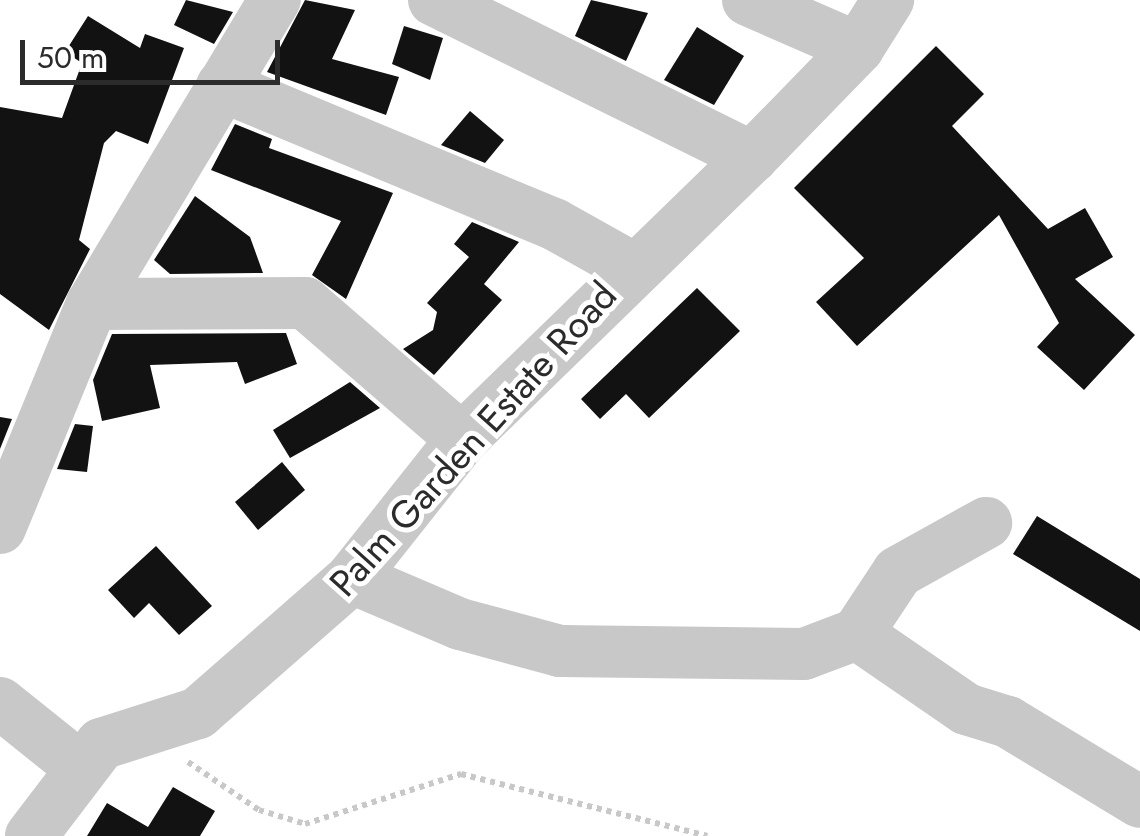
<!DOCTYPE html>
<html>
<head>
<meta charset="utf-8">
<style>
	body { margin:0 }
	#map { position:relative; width:1140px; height:836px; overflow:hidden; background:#fff; font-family:Jost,sans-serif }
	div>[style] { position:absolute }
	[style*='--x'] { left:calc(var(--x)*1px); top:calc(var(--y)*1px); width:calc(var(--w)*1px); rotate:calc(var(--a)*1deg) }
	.building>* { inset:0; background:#121212 }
	.path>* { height:6px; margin-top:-3px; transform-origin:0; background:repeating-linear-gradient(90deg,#c8c8c8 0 5px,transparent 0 10px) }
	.minor>* { height:52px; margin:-26px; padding:0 26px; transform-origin:26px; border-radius:26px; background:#c8c8c8 }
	span { translate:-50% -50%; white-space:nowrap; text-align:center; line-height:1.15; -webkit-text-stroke:10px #fff; paint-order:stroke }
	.street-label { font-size:38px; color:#2b2b2b }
	.scale { position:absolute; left:20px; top:40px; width:260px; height:45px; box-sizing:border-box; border:5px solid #2b2b2b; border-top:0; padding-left:12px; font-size:30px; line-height:35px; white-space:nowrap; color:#2b2b2b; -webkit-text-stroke:8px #fff; paint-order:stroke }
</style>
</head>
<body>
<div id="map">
	<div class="building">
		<div style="clip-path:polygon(186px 0,233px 12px,214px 44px,174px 25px)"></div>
		<div style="clip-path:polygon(305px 0,355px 10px,332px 59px,399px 77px,386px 115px,267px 72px)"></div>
		<div style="clip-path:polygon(591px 0,648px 13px,626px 61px,575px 36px)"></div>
		<div style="clip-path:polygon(88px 16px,140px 48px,145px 34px,184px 48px,148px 144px,116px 131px,104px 143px,79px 240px,90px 249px,49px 330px,0 294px,0 107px,62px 118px,82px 63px,65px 52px)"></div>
		<div style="clip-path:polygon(404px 26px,443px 38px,430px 80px,392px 64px)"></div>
		<div style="clip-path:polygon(697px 27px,744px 56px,714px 105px,664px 80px)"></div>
		<div style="clip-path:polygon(936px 46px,984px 94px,952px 126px,1048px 229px,1085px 208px,1113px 257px,1075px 279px,1135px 335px,1084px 390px,1037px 347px,1059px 323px,999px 215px,857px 346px,816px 302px,864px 258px,794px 188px)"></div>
		<div style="clip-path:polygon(470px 111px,504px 140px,485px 163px,441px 145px)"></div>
		<div style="clip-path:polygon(235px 124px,272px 139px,269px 148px,393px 193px,346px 299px,312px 275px,341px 221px,211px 170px)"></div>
		<div style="clip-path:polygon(195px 196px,250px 237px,263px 273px,170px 274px,154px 260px)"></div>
		<div style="clip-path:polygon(472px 222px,519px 242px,484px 284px,502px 300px,434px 375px,403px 349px,433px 330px,437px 312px,427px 303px,469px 257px,454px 244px)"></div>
		<div style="clip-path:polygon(697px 288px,740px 331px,649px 418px,626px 394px,600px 419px,581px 399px)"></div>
		<div style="clip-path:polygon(286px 333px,297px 364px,245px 384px,237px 362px,150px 365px,160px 408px,102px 421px,93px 380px,112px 334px)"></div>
		<div style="clip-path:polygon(350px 382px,380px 408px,290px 458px,273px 430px)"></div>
		<div style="clip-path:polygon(0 417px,12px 419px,0 449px)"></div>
		<div style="clip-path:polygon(75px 424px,93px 426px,87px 472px,57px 469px)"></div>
		<div style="clip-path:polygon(282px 462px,305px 490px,258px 530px,235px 502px)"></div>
		<div style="clip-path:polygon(1037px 516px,1140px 579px,1140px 631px,1013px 554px)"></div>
		<div style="clip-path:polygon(156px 546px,212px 606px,179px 635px,149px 603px,134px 618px,108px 590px)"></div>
		<div style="clip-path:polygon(173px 787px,215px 811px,200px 836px,87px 836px,107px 803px,148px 827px)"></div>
	</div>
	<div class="path">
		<div style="--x:188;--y:762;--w:86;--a:34.1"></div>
		<div style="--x:259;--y:810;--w:48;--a:16.9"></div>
		<div style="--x:305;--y:824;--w:164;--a:-17.8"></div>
		<div style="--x:461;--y:774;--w:254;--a:14.1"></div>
	</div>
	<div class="minor">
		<div style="--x:434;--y:0;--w:355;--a:26.3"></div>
		<div style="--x:748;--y:0;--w:120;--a:23.6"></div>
		<div style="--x:222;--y:86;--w:360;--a:22.6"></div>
		<div style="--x:554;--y:224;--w:88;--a:29.2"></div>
		<div style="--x:92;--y:304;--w:213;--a:-0.3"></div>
		<div style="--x:305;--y:303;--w:208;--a:40.9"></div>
		<div style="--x:0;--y:528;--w:242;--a:-67.7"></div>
		<div style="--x:92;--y:304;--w:355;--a:-59"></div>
		<div style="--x:352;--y:578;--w:117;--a:23.1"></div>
		<div style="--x:460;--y:624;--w:104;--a:15.1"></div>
		<div style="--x:560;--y:651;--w:244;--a:0.7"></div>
		<div style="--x:804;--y:654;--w:57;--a:-20.7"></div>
		<div style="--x:857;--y:634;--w:74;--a:-56.5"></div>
		<div style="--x:898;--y:572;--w:101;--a:-29.1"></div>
		<div style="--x:857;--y:634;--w:132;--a:34.5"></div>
		<div style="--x:966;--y:709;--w:44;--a:17.2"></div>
		<div style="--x:1008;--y:722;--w:154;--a:31.2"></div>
		<div style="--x:0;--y:703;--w:104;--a:38.7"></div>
		<div style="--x:31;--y:836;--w:116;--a:-52.7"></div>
		<div style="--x:101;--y:744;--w:102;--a:-17.7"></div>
		<div style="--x:198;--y:713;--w:205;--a:-41.2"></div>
		<div style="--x:352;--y:578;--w:177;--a:-51.6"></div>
		<div style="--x:462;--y:439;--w:405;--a:-44.2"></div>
		<div style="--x:752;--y:157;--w:152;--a:-45.8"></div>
		<div style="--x:858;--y:48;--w:57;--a:-58"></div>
	</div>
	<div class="street-label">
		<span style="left:473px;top:439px;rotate:-48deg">Palm Garden Estate Road</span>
	</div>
	<div class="scale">50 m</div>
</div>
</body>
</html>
